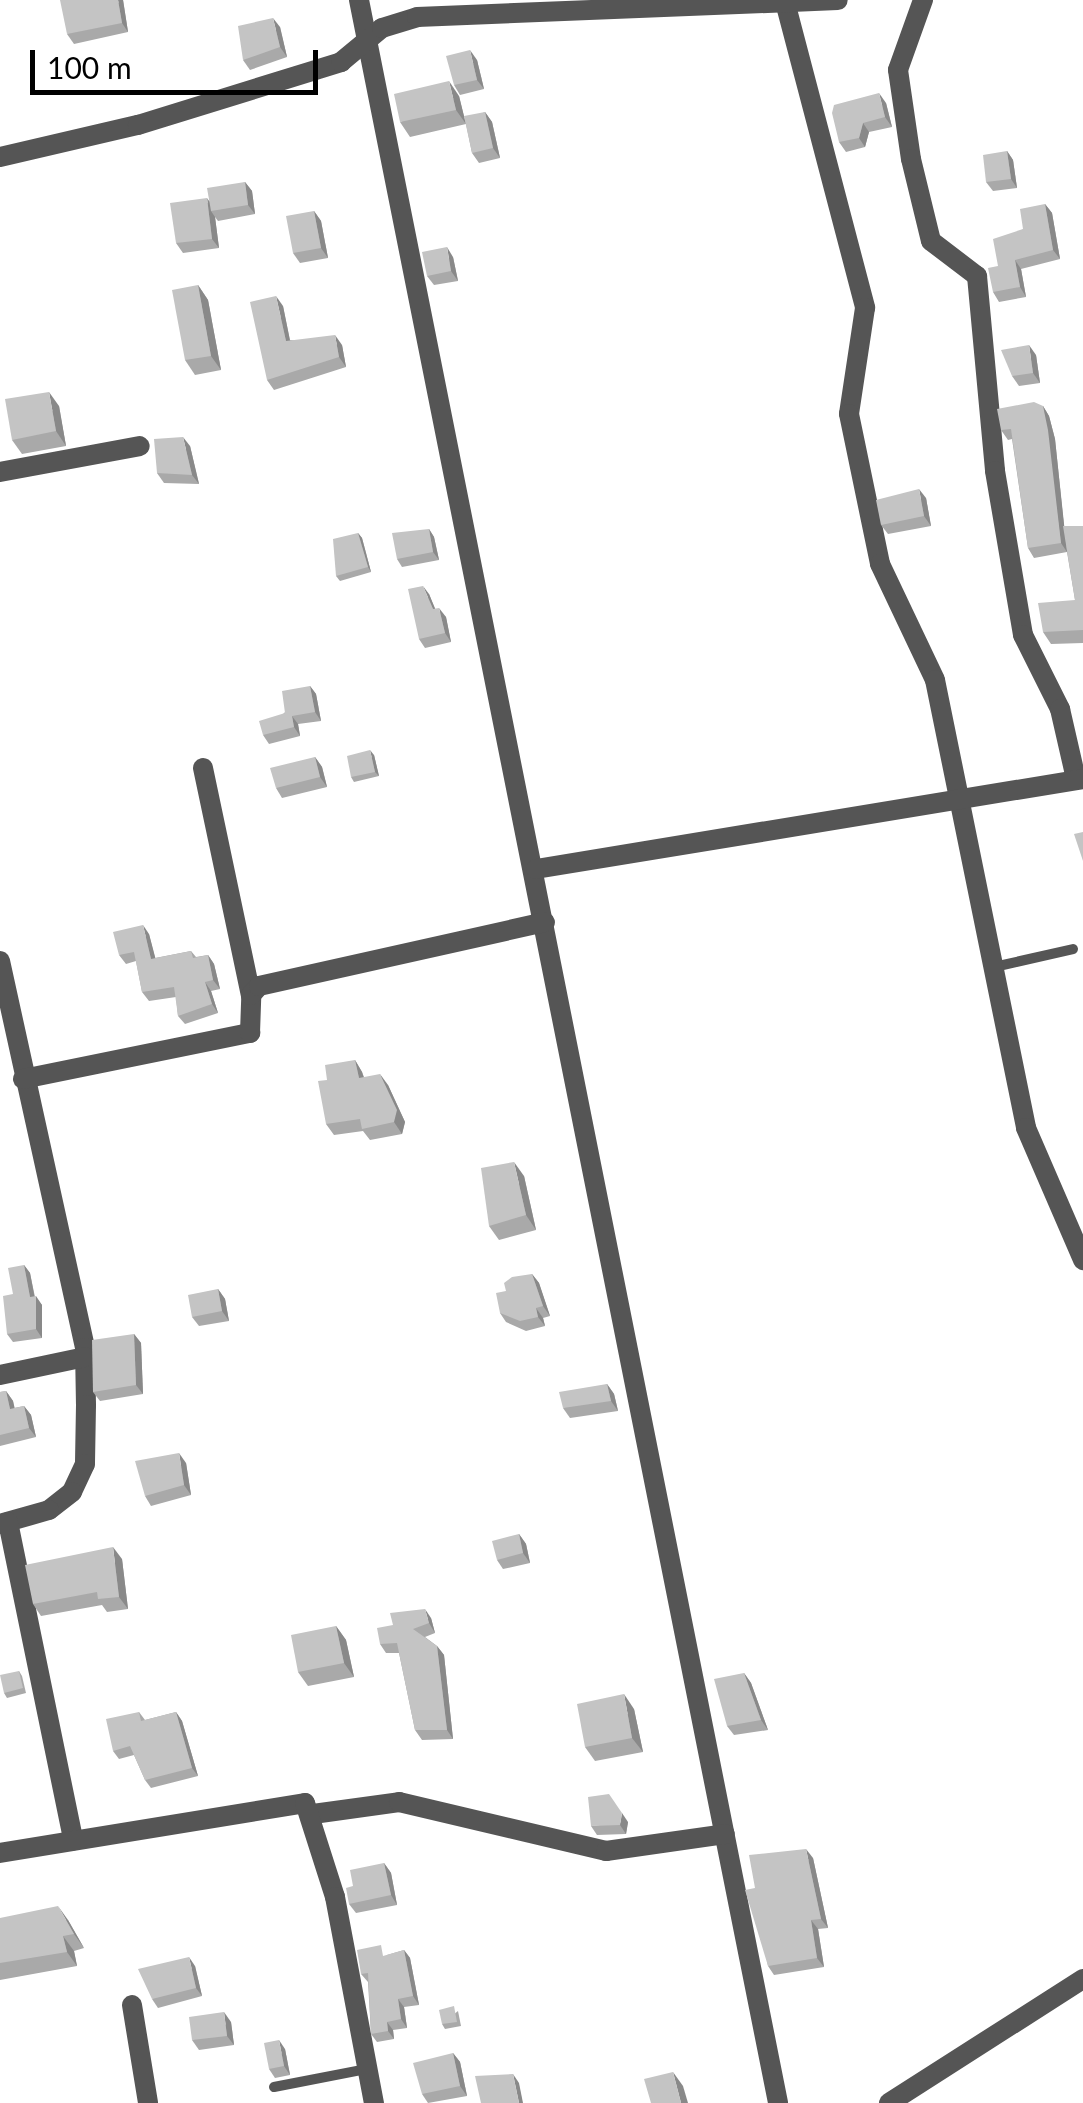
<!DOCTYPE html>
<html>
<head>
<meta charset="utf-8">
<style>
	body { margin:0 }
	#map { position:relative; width:1083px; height:2103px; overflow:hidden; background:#fff; font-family:Lato,sans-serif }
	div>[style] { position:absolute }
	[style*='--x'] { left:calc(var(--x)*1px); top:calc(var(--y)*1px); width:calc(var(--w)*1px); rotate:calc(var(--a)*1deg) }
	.lane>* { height:10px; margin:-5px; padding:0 5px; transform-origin:5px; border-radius:5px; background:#555 }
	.street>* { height:20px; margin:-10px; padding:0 10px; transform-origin:10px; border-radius:10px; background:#555 }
	.wall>* { inset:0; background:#a9a9a9 }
	.shaded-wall>* { inset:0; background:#898989 }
	.building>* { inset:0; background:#c4c4c4 }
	span { translate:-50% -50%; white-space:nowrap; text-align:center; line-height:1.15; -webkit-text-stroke:10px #fff; paint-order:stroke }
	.scale { position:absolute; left:30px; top:50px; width:288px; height:45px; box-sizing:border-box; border:5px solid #000; border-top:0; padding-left:12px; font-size:30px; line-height:35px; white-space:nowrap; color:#000; -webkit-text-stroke:8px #fff; paint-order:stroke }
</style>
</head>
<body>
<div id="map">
	<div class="lane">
		<div style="--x:994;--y:967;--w:81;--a:-12.8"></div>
		<div style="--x:274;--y:2087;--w:95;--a:-11"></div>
	</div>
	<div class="street">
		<div style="--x:359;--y:0;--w:2144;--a:78.73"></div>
		<div style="--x:923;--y:0;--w:74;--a:109.7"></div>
		<div style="--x:898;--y:70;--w:90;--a:81.7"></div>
		<div style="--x:911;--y:159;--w:84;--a:76.3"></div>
		<div style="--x:931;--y:241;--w:58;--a:37.3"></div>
		<div style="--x:977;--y:276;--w:196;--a:84.7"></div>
		<div style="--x:995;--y:471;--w:166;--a:80.3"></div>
		<div style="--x:1023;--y:635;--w:83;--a:63.4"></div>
		<div style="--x:1060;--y:709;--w:72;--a:77.1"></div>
		<div style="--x:785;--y:2;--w:316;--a:75.3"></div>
		<div style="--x:865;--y:308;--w:107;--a:98.6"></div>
		<div style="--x:849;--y:414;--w:153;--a:78.3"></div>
		<div style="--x:880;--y:564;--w:128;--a:64.6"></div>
		<div style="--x:935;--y:680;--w:457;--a:78.5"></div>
		<div style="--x:1026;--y:1128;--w:144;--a:66.6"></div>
		<div style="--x:0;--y:157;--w:142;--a:-13.1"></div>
		<div style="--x:138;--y:125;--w:213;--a:-17.2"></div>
		<div style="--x:341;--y:62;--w:53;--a:-39.7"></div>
		<div style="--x:382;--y:28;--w:37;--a:-17"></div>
		<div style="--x:417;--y:17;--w:421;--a:-2.3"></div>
		<div style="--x:0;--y:472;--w:142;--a:-10.5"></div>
		<div style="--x:203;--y:768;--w:232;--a:78.1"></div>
		<div style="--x:536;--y:869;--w:554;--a:-9.34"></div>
		<div style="--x:0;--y:961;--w:396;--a:77.6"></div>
		<div style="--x:85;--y:1348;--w:57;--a:89"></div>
		<div style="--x:86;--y:1405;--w:59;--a:91"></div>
		<div style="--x:85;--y:1464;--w:31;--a:115"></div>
		<div style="--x:72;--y:1492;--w:29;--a:142"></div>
		<div style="--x:49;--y:1510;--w:51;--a:164.1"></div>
		<div style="--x:23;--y:1079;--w:232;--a:-11.5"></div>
		<div style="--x:250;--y:1033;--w:38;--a:-88"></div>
		<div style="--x:251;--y:995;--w:12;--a:-48"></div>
		<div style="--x:259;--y:986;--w:293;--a:-12.6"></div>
		<div style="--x:0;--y:1375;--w:87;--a:-12"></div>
		<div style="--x:8;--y:1522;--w:325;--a:78.4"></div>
		<div style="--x:313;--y:1814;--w:87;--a:-7.9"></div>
		<div style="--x:399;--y:1802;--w:213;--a:13.3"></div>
		<div style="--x:606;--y:1851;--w:120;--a:-8.1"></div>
		<div style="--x:0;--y:1853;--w:309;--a:-9.3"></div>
		<div style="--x:305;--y:1803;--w:99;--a:72.3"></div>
		<div style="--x:335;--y:1897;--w:210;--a:79.3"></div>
		<div style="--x:132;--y:2005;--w:99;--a:80.7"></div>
		<div style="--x:889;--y:2103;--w:230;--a:-32.6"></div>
	</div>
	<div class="wall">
		<div style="clip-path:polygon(123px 0,128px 32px,74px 44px,67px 34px)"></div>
		<div style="clip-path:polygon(280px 27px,287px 57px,250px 70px,243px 60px)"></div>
		<div style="clip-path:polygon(477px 60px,484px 89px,460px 95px,454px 85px)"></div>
		<div style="clip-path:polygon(459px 96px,465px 121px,485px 112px,492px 122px,500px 158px,479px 163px,472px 153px,466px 124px,410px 137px,400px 122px)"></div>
		<div style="clip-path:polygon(886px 103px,892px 127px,869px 132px,865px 147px,846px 152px,839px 142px)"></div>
		<div style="clip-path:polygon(1007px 151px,1013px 160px,1017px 188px,993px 191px,986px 182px)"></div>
		<div style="clip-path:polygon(245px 182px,252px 191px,255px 214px,218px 221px,215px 217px,219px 248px,183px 253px,176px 243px,209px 201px)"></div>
		<div style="clip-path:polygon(1045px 204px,1052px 213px,1060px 259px,1021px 269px,1026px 297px,999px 302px,993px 292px,998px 266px,1023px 229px)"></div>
		<div style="clip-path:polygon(314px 211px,321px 221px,328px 258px,300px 263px,293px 253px)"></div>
		<div style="clip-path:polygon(453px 257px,458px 281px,434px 285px,427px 276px)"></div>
		<div style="clip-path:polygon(198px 285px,208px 300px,221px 370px,195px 375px,185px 360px)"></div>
		<div style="clip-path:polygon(283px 306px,290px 340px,342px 345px,346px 367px,274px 390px,267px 380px)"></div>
		<div style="clip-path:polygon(1036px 355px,1040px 383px,1019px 386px,1012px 376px)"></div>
		<div style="clip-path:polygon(59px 406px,66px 446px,22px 454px,12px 440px)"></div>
		<div style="clip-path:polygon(1043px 406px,1049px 416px,1055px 439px,1064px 526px,1083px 526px,1083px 643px,1051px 644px,1043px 632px,1075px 600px,1067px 552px,1034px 558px,1028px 548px,1012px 439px,1008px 440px,1001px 430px)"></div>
		<div style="clip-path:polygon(190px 446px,199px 484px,164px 483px,157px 473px)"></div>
		<div style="clip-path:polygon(926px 498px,931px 526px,888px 534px,881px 525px)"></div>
		<div style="clip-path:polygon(429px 529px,434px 537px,439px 560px,402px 567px,397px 559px)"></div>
		<div style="clip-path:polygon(358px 533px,362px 538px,371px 572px,340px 581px,336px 576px)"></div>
		<div style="clip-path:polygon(429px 594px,435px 609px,446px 617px,451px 642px,425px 648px,419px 639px)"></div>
		<div style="clip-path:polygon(310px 686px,316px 694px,321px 721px,298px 724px,300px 736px,269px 744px,263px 735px)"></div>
		<div style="clip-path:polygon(374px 755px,379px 776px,354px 782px,351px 777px)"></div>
		<div style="clip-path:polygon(315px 757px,322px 767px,327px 787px,282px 798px,276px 788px)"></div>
		<div style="clip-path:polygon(149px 934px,155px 958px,191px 951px,196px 957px,208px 955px,214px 964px,220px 989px,211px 991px,218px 1013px,185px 1024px,178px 1016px,176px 997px,149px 1001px,142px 992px,136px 961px,126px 964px,119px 955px)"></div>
		<div style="clip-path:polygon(355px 1060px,362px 1072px,364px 1077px,388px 1085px,405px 1122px,402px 1134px,370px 1140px,363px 1131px,334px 1135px,326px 1124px,327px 1080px)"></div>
		<div style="clip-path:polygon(524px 1176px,536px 1230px,499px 1240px,489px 1226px)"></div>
		<div style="clip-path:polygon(24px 1265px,30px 1273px,35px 1297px,42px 1305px,42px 1338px,13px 1342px,7px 1334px,13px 1294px)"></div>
		<div style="clip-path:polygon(532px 1274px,539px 1283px,550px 1316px,543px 1318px,545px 1326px,526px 1331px,506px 1322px,500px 1313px,506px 1291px)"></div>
		<div style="clip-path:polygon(218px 1289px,225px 1299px,229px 1321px,199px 1326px,192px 1317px)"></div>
		<div style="clip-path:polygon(134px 1334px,141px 1343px,143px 1394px,100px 1401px,93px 1392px)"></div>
		<div style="clip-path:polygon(607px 1384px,614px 1394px,618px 1411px,570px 1418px,563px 1408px)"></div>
		<div style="clip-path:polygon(6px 1391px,13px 1401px,14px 1408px,24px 1406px,31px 1415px,36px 1437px,0 1446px,0 1392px)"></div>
		<div style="clip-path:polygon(186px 1463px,191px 1495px,151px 1506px,145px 1496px)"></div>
		<div style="clip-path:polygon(519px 1534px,526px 1544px,530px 1563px,503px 1569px,497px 1560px)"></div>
		<div style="clip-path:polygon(122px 1559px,128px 1609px,107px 1612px,102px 1605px,41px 1616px,33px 1604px)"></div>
		<div style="clip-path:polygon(431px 1618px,435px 1633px,425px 1637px,437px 1646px,444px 1655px,453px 1739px,422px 1740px,415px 1730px,399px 1653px,386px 1653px,380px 1644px)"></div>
		<div style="clip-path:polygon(336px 1626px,346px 1640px,354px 1677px,308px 1686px,298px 1672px)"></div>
		<div style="clip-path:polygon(19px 1671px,22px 1676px,26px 1693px,7px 1698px,4px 1693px)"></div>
		<div style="clip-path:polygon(744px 1673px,751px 1683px,768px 1730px,734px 1735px,727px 1726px)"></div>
		<div style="clip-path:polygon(634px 1709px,643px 1752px,595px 1761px,585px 1747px)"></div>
		<div style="clip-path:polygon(139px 1712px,145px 1720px,176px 1712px,182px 1721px,198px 1776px,151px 1788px,145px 1780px,134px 1755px,119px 1759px,113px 1751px)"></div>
		<div style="clip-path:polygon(628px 1822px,626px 1834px,597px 1835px,591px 1826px)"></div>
		<div style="clip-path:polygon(813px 1858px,828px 1928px,818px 1929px,824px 1967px,774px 1975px,768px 1966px,755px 1888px)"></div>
		<div style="clip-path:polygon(384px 1863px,391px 1873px,397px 1905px,356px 1913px,349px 1904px,353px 1886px)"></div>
		<div style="clip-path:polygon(0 1918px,68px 1920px,84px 1948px,74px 1951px,77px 1966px,0 1980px)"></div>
		<div style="clip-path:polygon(404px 1950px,410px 1958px,419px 2005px,404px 2007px,407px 2028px,393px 2030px,394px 2039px,377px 2042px,371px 2034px,368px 1982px,361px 1974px,387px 1955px)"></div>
		<div style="clip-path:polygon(195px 1966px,202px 1996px,158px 2008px,152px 1999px)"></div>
		<div style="clip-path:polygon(458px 2011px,461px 2026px,445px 2029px,442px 2024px)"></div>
		<div style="clip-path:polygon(231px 2022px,234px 2045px,199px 2050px,192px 2040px)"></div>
		<div style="clip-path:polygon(285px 2049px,290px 2075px,275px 2078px,269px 2069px)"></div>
		<div style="clip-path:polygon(453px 2053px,460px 2062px,467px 2096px,428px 2103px,422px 2094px)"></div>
	</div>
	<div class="shaded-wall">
		<div style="clip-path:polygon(118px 0,123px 0,128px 32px,122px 23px)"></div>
		<div style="clip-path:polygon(273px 18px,280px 27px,287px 57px,280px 47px)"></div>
		<div style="clip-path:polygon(470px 50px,477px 60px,484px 89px,477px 80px)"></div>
		<div style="clip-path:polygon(449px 81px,459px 96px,466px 124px,456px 110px)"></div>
		<div style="clip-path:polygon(879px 93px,886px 103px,892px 127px,885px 117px)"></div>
		<div style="clip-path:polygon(485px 112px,492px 122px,500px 158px,493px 148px)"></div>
		<div style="clip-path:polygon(863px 123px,869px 132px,865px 147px,859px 138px)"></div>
		<div style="clip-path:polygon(1007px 151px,1013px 160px,1017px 188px,1011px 179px)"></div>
		<div style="clip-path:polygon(245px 182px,252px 191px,255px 214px,248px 205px)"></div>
		<div style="clip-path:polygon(207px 198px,214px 208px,211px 211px,215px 217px,219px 248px,212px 239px)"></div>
		<div style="clip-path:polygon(1045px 204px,1052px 213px,1060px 259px,1053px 250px)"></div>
		<div style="clip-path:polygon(314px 211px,321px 221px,328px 258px,321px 248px)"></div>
		<div style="clip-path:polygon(447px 247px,453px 257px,458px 281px,451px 271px)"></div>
		<div style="clip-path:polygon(1015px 260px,1021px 269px,1026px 297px,1020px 287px)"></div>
		<div style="clip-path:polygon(198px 285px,208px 300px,221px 370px,211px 356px)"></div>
		<div style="clip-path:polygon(276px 296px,283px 306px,292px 351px,286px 341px)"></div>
		<div style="clip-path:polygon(335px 335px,342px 345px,346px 367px,339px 357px)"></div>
		<div style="clip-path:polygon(1029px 345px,1036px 355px,1040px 383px,1033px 373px)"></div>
		<div style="clip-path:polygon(49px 392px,59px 406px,66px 446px,56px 431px)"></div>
		<div style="clip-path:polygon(1043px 406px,1049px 416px,1055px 439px,1067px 552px,1061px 543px)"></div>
		<div style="clip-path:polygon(183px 437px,190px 446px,199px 484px,192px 475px)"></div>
		<div style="clip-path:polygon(919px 489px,926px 498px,931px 526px,924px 516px)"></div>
		<div style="clip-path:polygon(429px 529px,434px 537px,439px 560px,433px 552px)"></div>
		<div style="clip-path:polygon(358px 533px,362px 538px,371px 572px,368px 567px)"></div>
		<div style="clip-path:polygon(423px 586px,429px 594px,439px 618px,433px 609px)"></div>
		<div style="clip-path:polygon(439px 608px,446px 617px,451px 642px,445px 633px)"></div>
		<div style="clip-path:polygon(310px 686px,316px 694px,321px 721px,315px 712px)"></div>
		<div style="clip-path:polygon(292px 716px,298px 724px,300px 736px,294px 727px)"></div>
		<div style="clip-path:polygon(370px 750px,374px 755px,379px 776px,375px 772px)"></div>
		<div style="clip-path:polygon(315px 757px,322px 767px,327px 787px,320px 777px)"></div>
		<div style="clip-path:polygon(143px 925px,149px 934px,158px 968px,151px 959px)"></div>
		<div style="clip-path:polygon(208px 955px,214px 964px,220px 989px,213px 980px)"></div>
		<div style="clip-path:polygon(205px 982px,211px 991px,218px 1013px,212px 1004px)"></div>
		<div style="clip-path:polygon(355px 1060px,362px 1072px,367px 1089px,359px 1078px)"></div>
		<div style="clip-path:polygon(380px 1074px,388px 1085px,405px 1122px,402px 1134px,394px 1122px)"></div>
		<div style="clip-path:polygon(514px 1162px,524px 1176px,536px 1230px,526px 1215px)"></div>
		<div style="clip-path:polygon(24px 1265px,30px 1273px,36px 1305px,36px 1296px,42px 1305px,42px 1338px,36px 1329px)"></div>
		<div style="clip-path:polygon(532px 1274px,539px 1283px,550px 1316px,543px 1306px)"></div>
		<div style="clip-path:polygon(218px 1289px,225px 1299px,229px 1321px,222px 1311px)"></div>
		<div style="clip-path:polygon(536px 1308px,543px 1318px,545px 1326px,538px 1317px)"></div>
		<div style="clip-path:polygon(134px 1334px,141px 1343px,143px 1394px,136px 1385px)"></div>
		<div style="clip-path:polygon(607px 1384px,614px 1394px,618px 1411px,611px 1401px)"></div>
		<div style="clip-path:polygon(6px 1391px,13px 1401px,17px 1418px,10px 1409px)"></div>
		<div style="clip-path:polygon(24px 1406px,31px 1415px,36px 1437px,29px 1428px)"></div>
		<div style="clip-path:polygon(179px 1453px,186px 1463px,191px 1495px,184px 1485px)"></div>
		<div style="clip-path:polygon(519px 1534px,526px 1544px,530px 1563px,523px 1553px)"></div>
		<div style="clip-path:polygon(113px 1547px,122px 1559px,128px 1609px,119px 1597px)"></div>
		<div style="clip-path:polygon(425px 1609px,431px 1618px,435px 1633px,429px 1623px)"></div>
		<div style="clip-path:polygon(336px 1626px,346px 1640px,354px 1677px,344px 1663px)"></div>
		<div style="clip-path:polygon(437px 1646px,444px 1655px,453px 1739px,447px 1730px)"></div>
		<div style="clip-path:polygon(744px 1673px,751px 1683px,768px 1730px,761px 1720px)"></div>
		<div style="clip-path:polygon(624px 1694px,634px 1709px,643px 1752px,632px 1738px)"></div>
		<div style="clip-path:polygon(176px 1712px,182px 1721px,198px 1776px,192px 1768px)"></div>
		<div style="clip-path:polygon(622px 1813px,628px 1822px,626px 1834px,620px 1825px)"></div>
		<div style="clip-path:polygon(806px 1849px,813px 1858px,828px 1928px,821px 1919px)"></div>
		<div style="clip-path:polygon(384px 1863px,391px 1873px,397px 1905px,391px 1895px)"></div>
		<div style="clip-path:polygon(58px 1906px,68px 1920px,84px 1948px,74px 1934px)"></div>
		<div style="clip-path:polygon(811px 1920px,818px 1929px,824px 1967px,817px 1958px)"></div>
		<div style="clip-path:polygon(63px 1936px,74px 1951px,77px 1966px,67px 1952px)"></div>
		<div style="clip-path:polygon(404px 1950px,410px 1958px,419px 2005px,413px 1996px)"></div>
		<div style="clip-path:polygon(189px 1957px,195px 1966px,202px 1996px,196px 1988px)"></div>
		<div style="clip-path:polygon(398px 1999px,404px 2007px,407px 2028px,401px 2019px)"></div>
		<div style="clip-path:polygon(224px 2012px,231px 2022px,234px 2045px,227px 2036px)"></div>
		<div style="clip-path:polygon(387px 2022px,393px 2030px,394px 2039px,388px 2031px)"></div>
		<div style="clip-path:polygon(279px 2040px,285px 2049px,290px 2075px,284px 2066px)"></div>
		<div style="clip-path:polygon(453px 2053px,460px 2062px,467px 2096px,460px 2086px)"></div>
		<div style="clip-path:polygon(673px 2072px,683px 2086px,688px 2103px,681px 2103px)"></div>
		<div style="clip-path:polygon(513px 2074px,519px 2083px,523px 2103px,519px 2103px)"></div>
	</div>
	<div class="building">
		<div style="clip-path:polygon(60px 0,118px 0,122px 23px,67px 34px)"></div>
		<div style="clip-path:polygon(273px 18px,280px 47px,243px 60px,238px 26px)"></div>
		<div style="clip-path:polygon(470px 50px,477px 80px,454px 85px,446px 56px)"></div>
		<div style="clip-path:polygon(449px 81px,456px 110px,400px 122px,394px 94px)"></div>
		<div style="clip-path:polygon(879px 93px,885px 117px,863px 123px,859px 138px,839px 142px,832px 113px,834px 105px)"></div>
		<div style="clip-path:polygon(485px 112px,493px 148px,472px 153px,464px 116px)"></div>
		<div style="clip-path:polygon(1007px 151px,1011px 179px,986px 182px,983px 155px)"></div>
		<div style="clip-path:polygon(245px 182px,248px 205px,211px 211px,207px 188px)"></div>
		<div style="clip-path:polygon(207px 198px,212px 239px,176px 243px,170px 203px)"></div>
		<div style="clip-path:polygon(1045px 204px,1053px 250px,1015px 260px,1020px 287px,993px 292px,988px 268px,998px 266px,993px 239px,1023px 229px,1020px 209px)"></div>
		<div style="clip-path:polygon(314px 211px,321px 248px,293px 253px,286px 216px)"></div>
		<div style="clip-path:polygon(447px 247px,451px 271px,427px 276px,422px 252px)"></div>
		<div style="clip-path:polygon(198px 285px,211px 356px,185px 360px,172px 290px)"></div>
		<div style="clip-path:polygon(276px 296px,286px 341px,335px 335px,339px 357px,267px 380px,250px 302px)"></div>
		<div style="clip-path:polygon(1029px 345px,1033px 373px,1012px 376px,1001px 350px)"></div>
		<div style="clip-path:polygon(49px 392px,56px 431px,12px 440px,5px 399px)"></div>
		<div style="clip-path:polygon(1034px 402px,1043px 406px,1048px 430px,1061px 543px,1028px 548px,1011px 429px,1001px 430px,997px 409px)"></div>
		<div style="clip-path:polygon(183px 437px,192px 475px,157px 473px,154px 439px)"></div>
		<div style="clip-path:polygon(919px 489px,924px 516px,881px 525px,876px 500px)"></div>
		<div style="clip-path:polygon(1063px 526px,1083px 526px,1083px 630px,1043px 632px,1038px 603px,1075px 600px)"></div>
		<div style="clip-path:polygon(429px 529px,433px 552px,397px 559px,392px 533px)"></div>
		<div style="clip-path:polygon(358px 533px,368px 567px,336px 576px,333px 539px)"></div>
		<div style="clip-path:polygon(423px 586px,433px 609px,439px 608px,445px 633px,419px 639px,408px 589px)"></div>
		<div style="clip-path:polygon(310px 686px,315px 712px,292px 716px,294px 727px,263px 735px,259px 721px,285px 713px,282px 691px)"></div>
		<div style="clip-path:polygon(370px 750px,375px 772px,351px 777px,347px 756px)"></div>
		<div style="clip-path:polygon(315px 757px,320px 777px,276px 788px,270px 768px)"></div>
		<div style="clip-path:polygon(1083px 832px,1083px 861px,1074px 834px)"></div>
		<div style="clip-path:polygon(143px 925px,151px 959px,191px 951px,193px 958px,208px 955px,213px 980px,205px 982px,212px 1004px,178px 1016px,174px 987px,142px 992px,134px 952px,119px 955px,113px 932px)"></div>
		<div style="clip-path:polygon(355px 1060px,359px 1078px,380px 1074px,397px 1110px,394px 1122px,362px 1129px,360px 1119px,326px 1124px,318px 1081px,327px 1080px,325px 1065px)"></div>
		<div style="clip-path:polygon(514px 1162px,526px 1215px,489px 1226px,481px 1168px)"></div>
		<div style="clip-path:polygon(24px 1265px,30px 1297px,36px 1296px,36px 1329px,7px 1334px,3px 1296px,13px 1294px,8px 1268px)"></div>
		<div style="clip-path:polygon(532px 1274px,543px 1306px,536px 1308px,538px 1317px,520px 1321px,500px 1313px,496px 1293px,506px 1291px,504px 1283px,512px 1277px)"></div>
		<div style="clip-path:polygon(218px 1289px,222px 1311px,192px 1317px,188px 1295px)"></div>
		<div style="clip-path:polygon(134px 1334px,136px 1385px,93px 1392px,92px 1340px)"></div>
		<div style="clip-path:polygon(607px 1384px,611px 1401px,563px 1408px,559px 1392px)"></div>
		<div style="clip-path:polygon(6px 1391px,10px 1409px,24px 1406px,29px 1428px,0 1435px,0 1392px)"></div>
		<div style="clip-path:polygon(179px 1453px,184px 1485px,145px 1496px,135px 1461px)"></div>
		<div style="clip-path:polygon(519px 1534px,523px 1553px,497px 1560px,492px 1541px)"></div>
		<div style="clip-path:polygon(113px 1547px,119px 1597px,98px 1599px,97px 1592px,33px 1604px,25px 1565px)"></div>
		<div style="clip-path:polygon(425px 1609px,429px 1623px,413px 1629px,437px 1646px,447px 1730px,415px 1730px,397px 1643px,380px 1644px,377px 1628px,393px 1625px,390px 1613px)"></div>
		<div style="clip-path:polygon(336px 1626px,344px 1663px,298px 1672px,291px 1635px)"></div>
		<div style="clip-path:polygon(19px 1671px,23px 1688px,4px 1693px,0 1675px)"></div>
		<div style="clip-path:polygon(744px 1673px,761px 1720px,727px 1726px,714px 1679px)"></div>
		<div style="clip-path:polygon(624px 1694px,632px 1738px,585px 1747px,577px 1704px)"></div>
		<div style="clip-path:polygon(139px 1712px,141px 1721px,176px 1712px,192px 1768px,145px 1780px,130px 1746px,113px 1751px,106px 1719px)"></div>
		<div style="clip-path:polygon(609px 1794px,622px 1813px,620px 1825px,591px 1826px,588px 1797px)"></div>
		<div style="clip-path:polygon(806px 1849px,821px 1919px,811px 1920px,817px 1958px,768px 1966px,745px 1890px,755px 1888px,749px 1855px)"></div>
		<div style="clip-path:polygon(384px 1863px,391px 1895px,349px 1904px,346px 1888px,353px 1886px,350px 1870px)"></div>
		<div style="clip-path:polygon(58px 1906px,74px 1934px,63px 1936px,67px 1952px,0 1963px,0 1918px)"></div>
		<div style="clip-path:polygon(381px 1945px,383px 1956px,404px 1950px,413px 1996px,398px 1999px,401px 2019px,387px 2022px,388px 2031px,371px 2034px,368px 1973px,361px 1974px,357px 1950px)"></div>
		<div style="clip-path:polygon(189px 1957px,196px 1988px,152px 1999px,138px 1969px)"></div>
		<div style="clip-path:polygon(454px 2006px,457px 2022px,442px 2024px,439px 2010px)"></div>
		<div style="clip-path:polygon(224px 2012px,227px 2036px,192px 2040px,189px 2017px)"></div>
		<div style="clip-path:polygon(279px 2040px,284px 2066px,269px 2069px,264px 2043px)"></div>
		<div style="clip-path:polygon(453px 2053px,460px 2086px,422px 2094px,413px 2063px)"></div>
		<div style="clip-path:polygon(673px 2072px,681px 2103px,651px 2103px,644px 2079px)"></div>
		<div style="clip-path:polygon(513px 2074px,519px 2103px,481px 2103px,475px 2076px)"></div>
	</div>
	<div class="scale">100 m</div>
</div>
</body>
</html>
